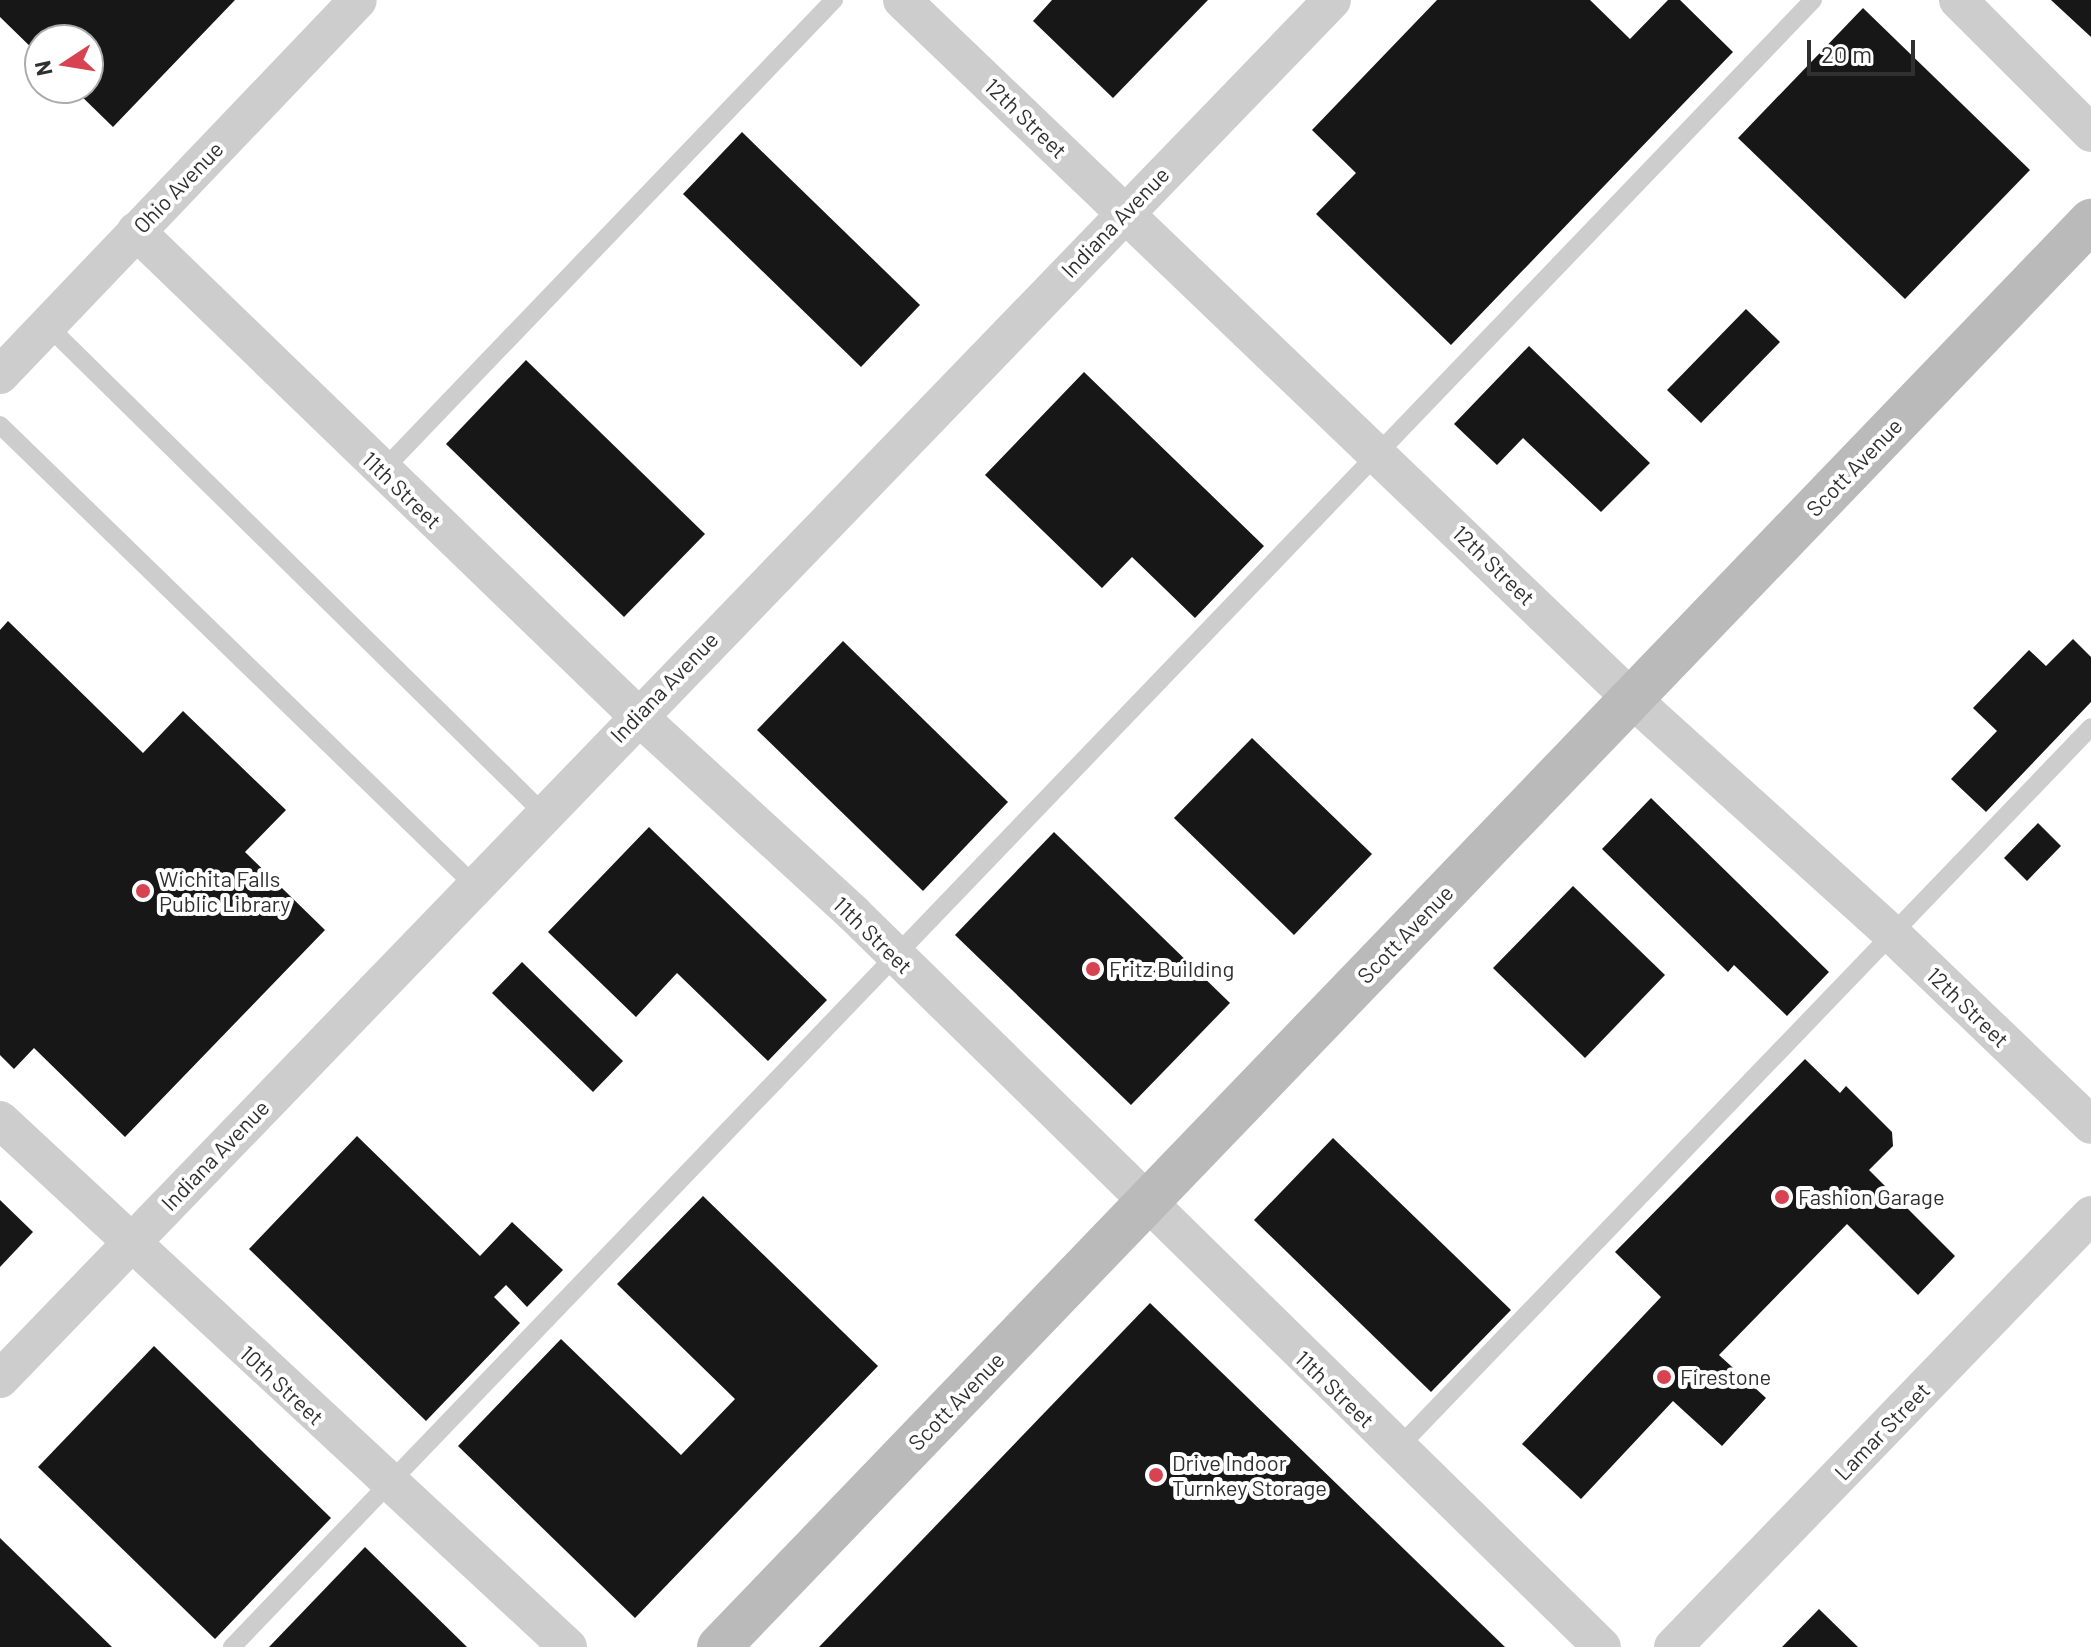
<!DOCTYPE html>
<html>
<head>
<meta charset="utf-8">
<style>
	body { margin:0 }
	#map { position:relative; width:2091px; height:1647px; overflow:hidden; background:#fff; font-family:Barlow,sans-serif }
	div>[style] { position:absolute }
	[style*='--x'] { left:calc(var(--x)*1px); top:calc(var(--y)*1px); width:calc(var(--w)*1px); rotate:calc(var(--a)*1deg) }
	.building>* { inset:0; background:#171717 }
	.service>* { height:18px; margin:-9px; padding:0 9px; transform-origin:9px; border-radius:9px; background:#cdcdcd }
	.minor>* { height:38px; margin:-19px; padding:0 19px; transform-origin:19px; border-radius:19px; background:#cdcdcd }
	.secondary>* { height:44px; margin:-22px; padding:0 22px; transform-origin:22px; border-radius:22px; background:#bababa }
	.dots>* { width:22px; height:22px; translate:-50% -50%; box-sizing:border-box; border:4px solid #fff; border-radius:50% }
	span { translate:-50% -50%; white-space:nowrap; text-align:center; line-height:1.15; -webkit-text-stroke:8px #fff; paint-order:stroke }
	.street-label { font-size:22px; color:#303030 }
	.poi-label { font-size:22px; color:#303030 }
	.left { translate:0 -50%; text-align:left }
	.north { position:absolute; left:24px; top:24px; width:80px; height:80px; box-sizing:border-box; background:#fff; border:2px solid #acacac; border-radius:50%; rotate:258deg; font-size:22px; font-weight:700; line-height:32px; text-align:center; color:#303030 }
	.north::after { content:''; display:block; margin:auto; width:28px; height:36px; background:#d74350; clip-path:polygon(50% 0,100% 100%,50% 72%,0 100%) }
	.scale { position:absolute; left:1807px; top:40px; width:108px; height:36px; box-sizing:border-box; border:4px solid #303030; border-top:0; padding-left:10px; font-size:24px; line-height:28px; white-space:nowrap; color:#303030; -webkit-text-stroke:6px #fff; paint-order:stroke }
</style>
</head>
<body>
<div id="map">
	<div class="building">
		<div style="clip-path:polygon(0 0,235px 0,113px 127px,73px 88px,88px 88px,88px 40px,40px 40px,40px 56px,0 17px)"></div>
		<div style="clip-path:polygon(1052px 0,1208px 0,1113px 98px,1033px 21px)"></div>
		<div style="clip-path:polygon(1437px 0,1590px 0,1630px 39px,1668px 0,1680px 0,1733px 52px,1451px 345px,1316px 214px,1356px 173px,1312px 130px)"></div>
		<div style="clip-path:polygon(2051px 0,2091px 0,2091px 37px)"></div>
		<div style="clip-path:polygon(1863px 8px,2030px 170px,1905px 299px,1738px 138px)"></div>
		<div style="clip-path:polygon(742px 132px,920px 305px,861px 367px,683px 194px)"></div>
		<div style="clip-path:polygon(1746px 309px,1780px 342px,1701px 423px,1667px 390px)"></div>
		<div style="clip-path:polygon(1529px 346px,1650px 463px,1601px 512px,1523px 438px,1497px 465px,1454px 424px)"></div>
		<div style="clip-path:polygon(526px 360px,705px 534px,624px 617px,446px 444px)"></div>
		<div style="clip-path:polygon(1084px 372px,1264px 546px,1195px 618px,1132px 557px,1102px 588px,985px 475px)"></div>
		<div style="clip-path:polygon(8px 621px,143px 753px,183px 711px,286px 810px,245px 852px,325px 930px,125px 1137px,34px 1048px,14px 1069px,0 1055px,0 630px)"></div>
		<div style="clip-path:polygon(2073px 639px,2091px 657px,2091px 702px,1986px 812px,1951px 779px,1997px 731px,1973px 708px,2029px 650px,2046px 666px)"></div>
		<div style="clip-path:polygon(843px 641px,1008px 802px,923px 891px,757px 730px)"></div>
		<div style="clip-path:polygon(1252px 738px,1372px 854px,1294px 935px,1174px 818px)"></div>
		<div style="clip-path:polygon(1651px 798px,1829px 972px,1787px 1016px,1734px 965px,1728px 972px,1602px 849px)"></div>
		<div style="clip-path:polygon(2038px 823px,2061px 846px,2027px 881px,2004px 858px)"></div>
		<div style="clip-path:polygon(649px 827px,827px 1000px,768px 1061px,677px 973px,636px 1017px,548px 932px)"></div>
		<div style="clip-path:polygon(1054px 832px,1230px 1003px,1131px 1105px,955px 935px)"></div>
		<div style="clip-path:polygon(1573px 886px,1665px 975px,1585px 1058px,1493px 968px)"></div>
		<div style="clip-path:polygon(522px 962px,623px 1061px,593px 1092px,492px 993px)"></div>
		<div style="clip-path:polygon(1805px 1059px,1840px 1093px,1846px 1086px,1892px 1132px,1893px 1146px,1869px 1170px,1955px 1256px,1918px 1295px,1847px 1224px,1719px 1355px,1766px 1398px,1722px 1446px,1673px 1401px,1581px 1499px,1522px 1444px,1661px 1297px,1615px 1252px)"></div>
		<div style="clip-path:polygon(357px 1136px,480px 1256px,512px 1222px,563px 1270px,527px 1307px,506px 1285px,494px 1297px,520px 1323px,426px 1421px,249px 1249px)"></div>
		<div style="clip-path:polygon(1333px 1138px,1511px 1310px,1431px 1392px,1254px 1220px)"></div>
		<div style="clip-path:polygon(703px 1196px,878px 1366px,635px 1618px,458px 1446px,561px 1339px,681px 1455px,735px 1399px,617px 1284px)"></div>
		<div style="clip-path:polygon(0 1200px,33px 1232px,0 1267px)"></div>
		<div style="clip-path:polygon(1150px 1303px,1505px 1647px,819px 1647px)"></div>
		<div style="clip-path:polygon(154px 1346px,331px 1518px,215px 1639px,38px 1467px)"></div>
		<div style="clip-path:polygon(0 1538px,112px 1647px,0 1647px)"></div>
		<div style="clip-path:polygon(365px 1547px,467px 1647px,269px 1647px)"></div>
		<div style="clip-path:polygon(1819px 1609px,1858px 1647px,1782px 1647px)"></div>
	</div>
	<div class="service">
		<div style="--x:47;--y:325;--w:696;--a:44.53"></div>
		<div style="--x:0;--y:425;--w:661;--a:44.14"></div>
		<div style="--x:382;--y:471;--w:653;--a:-46.18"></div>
		<div style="--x:1397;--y:1449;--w:1001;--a:-46.13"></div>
		<div style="--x:232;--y:1647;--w:2283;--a:-46.17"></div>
	</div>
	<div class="minor">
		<div style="--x:902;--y:0;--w:1011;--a:43.76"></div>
		<div style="--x:1632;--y:699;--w:349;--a:42.1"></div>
		<div style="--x:1891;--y:933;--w:277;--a:43.8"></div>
		<div style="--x:1958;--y:0;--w:188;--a:45"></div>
		<div style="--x:136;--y:231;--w:697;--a:44.01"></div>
		<div style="--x:637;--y:715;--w:294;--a:42.5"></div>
		<div style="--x:854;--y:914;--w:1047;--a:44.42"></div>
		<div style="--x:0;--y:375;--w:518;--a:-46.33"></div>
		<div style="--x:0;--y:1120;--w:775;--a:42.86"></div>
		<div style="--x:0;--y:1379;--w:1917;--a:-45.99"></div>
		<div style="--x:1673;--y:1647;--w:601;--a:-45.94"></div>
	</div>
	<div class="secondary">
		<div style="--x:719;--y:1647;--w:1979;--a:-46.11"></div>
	</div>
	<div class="dots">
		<div style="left:143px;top:891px;background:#d74350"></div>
		<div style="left:1093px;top:969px;background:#d74350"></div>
		<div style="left:1782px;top:1197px;background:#d74350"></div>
		<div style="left:1664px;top:1377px;background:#d74350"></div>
		<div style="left:1156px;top:1475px;background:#d74350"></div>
	</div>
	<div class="street-label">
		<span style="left:1026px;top:118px;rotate:44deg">12th Street</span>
		<span style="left:178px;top:187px;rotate:-46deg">Ohio Avenue</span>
		<span style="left:1115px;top:222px;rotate:-46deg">Indiana Avenue</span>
		<span style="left:1854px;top:467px;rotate:-46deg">Scott Avenue</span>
		<span style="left:402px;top:490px;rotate:44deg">11th Street</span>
		<span style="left:1494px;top:565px;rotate:44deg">12th Street</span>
		<span style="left:664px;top:687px;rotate:-46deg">Indiana Avenue</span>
		<span style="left:1405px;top:934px;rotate:-46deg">Scott Avenue</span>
		<span style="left:873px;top:935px;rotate:44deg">11th Street</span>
		<span style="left:1968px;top:1007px;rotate:44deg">12th Street</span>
		<span style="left:215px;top:1155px;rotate:-46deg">Indiana Avenue</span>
		<span style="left:282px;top:1385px;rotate:43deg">10th Street</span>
		<span style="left:1335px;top:1389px;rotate:44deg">11th Street</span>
		<span style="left:956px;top:1401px;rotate:-46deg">Scott Avenue</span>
		<span style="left:1882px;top:1431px;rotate:-46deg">Lamar Street</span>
	</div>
	<div class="poi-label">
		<span class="left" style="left:159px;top:891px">Wichita Falls<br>Public Library</span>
		<span class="left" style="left:1109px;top:969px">Fritz Building</span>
		<span class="left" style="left:1798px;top:1197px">Fashion Garage</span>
		<span class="left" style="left:1680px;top:1377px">Firestone</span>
		<span class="left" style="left:1172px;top:1475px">Drive Indoor<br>Turnkey Storage</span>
	</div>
	<div class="north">N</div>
	<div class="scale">20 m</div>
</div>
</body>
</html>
